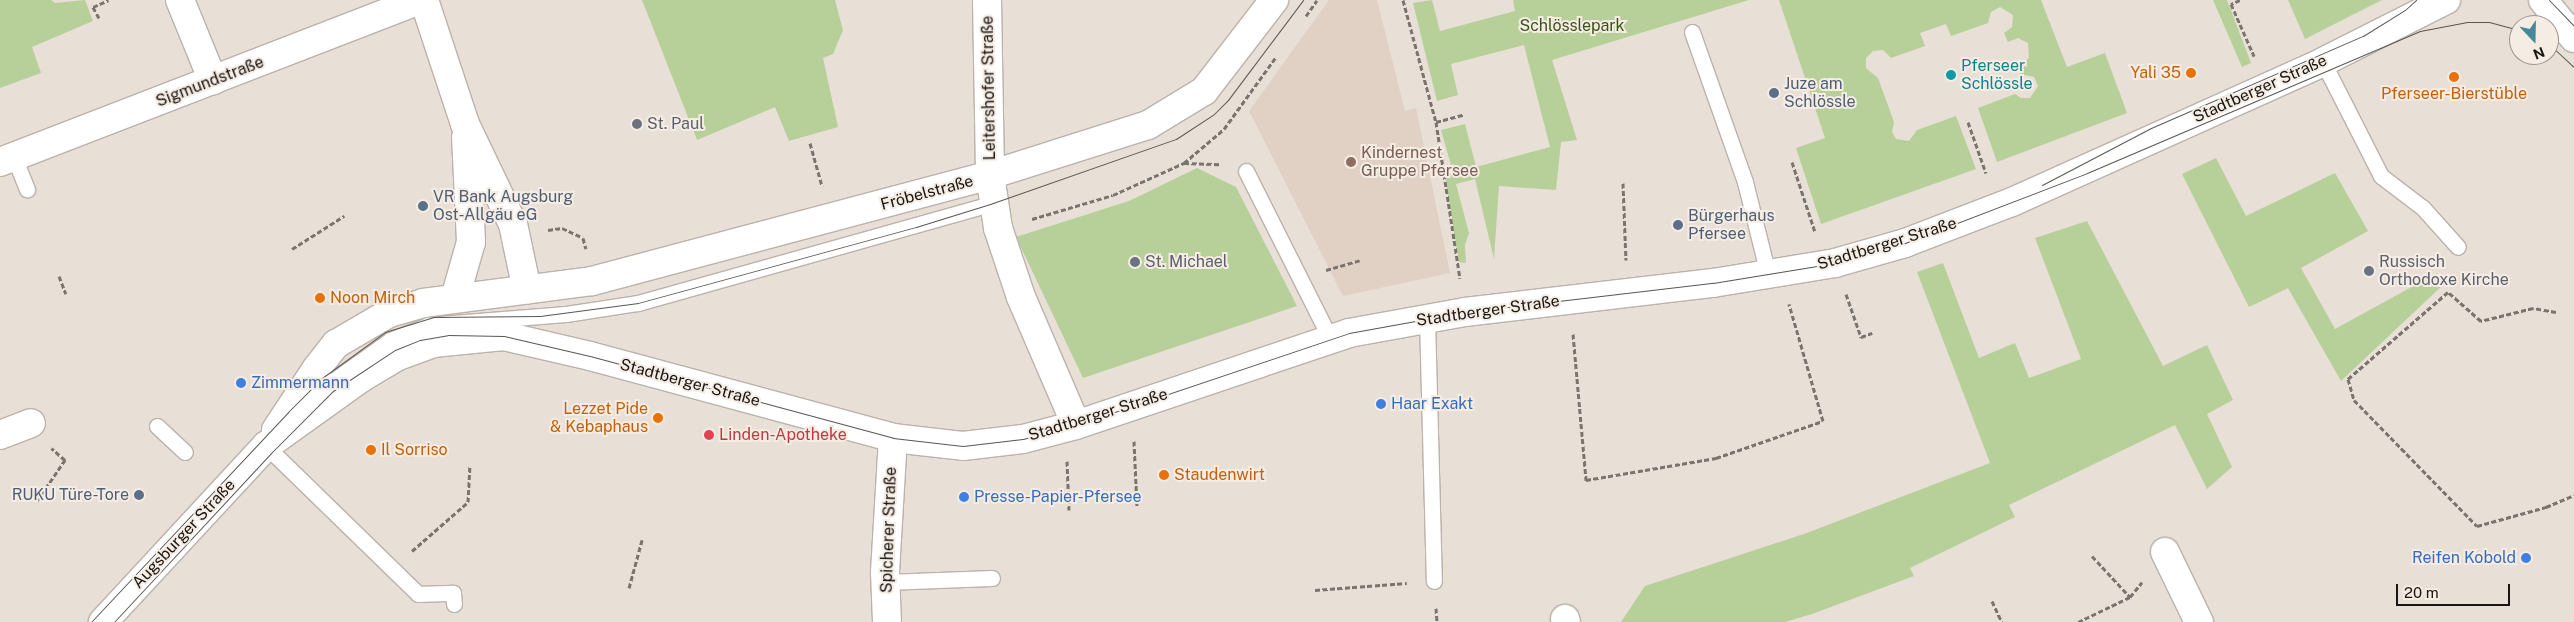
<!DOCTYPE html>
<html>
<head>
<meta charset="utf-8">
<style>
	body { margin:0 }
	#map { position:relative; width:2574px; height:622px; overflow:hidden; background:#e8dfd7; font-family:"Public Sans",sans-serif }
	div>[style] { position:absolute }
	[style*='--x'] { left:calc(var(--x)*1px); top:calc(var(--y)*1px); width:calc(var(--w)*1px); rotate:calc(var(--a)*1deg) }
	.built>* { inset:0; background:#e1d1c4 }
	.green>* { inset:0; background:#b7d099 }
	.path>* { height:3px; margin-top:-1.5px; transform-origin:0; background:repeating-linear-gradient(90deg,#7a746f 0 5px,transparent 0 7.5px) }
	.roads { filter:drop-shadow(1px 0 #bbb2ab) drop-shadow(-1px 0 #bbb2ab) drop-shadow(0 1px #bbb2ab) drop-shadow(0 -1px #bbb2ab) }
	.lane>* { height:15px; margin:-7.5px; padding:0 7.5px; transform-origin:7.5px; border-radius:7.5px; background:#fff }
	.street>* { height:28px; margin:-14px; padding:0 14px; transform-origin:14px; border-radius:14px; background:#fff }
	.secondary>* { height:28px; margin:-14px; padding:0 14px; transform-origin:14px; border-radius:14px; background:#fff }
	.tram>* { height:1px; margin:-0.5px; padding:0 0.5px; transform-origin:0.5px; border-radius:0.5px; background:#5b5651 }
	.dots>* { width:14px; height:14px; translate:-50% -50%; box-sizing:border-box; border:2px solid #f5ece4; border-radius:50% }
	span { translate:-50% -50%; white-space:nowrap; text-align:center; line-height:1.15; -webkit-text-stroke:4px #f5ece4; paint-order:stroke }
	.park-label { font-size:16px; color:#3c5318 }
	.culture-label { font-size:16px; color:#0d838f }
	.left { translate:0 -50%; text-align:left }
	.food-label { font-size:16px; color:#c56008 }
	.right { translate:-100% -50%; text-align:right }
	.street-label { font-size:16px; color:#181512 }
	.service-label { font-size:16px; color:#4e5e75 }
	.worship-label { font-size:16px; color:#5b616d }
	.education-label { font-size:16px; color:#785e54 }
	.shop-label { font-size:16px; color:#366cbe }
	.health-label { font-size:16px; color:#be3a42 }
	.north { position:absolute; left:2509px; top:15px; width:50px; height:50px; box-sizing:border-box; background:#f5ece4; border:1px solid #9d9690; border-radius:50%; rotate:159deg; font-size:14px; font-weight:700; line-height:20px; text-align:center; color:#181512 }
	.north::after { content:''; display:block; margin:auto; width:18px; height:22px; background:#468998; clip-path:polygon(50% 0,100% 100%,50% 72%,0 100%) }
	.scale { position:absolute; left:2396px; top:584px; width:114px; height:22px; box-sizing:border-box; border:2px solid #181512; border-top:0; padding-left:6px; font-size:15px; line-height:18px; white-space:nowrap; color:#181512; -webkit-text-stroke:4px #f5ece4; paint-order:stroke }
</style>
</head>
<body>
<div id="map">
	<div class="built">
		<div style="clip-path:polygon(1329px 0,1377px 0,1405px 111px,1416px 108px,1450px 273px,1343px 296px,1249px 111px)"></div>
	</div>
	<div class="green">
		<div style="clip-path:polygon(0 0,51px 0,55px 3px,85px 0,93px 21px,32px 47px,41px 73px,0 88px)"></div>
		<div style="clip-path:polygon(642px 0,835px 0,843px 30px,833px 54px,823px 58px,838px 127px,789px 141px,775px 107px,697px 140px)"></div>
		<div style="clip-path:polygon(1432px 0,1440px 31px,1515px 11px,1513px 0,1749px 0,1552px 60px,1577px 140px,1561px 142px,1556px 190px,1499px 186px,1494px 259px,1475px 179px,1456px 184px,1469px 233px,1465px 245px,1466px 263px,1459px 262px,1445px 175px,1453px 172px,1441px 130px,1465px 124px,1476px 167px,1550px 147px,1524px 45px,1451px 64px,1458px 95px,1437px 101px,1413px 3px)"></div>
		<div style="clip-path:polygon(1779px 0,2041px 0,2067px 67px,2105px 53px,2127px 113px,1997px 162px,1978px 108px,2015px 94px,2021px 98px,2030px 98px,2038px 86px,2034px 77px,2020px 74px,2016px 65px,2029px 58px,2028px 43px,2018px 38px,2008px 42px,2004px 33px,2012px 27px,2013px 15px,2000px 7px,1991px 12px,1988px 23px,1951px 36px,1946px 24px,1920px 33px,1925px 46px,1891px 58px,1883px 50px,1873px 51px,1866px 58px,1866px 68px,1878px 78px,1894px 122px,1892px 132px,1896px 139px,1909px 141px,1917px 130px,1956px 116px,1976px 169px,1821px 224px,1796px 148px,1825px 138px)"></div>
		<div style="clip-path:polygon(2213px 0,2227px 0,2251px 63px,2242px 67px)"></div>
		<div style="clip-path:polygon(2288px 0,2382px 0,2305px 39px)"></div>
		<div style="clip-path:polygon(2216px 158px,2246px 216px,2335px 173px,2368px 231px,2301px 268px,2335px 329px,2437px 273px,2444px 284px,2341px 381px,2288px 288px,2249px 307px,2182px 174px)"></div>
		<div style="clip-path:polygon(1197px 168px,1236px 187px,1297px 306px,1083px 378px,1016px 237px,1129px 201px)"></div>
		<div style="clip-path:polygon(2087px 221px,2163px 366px,2207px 345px,2233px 400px,2207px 414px,2232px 467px,2207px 489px,2175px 425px,2009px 505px,2015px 517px,1910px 568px,1914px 576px,1812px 614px,1785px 622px,1621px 622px,1645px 586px,1804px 534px,1990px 463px,1917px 272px,1943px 263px,1979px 358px,2015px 343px,2029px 378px,2081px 359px,2035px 238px)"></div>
	</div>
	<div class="path">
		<div style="--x:1403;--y:0;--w:126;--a:74.9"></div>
		<div style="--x:1436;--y:122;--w:158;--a:81.3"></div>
		<div style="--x:2240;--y:0;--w:10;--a:156"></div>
		<div style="--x:2231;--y:4;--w:57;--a:66.1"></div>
		<div style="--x:1306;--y:16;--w:19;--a:-55"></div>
		<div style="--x:99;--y:18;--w:13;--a:-119"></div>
		<div style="--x:93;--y:7;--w:17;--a:-24"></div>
		<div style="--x:1436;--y:122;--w:28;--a:-15"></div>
		<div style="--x:1968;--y:122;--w:54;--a:70.6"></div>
		<div style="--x:810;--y:143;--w:45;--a:74.4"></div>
		<div style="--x:1792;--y:162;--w:74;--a:71.8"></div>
		<div style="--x:1184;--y:163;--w:36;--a:2"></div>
		<div style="--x:1623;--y:183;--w:77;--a:87.8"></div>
		<div style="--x:1032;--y:219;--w:84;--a:-16.5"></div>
		<div style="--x:1113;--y:195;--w:78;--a:-24.3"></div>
		<div style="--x:1184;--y:163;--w:52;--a:-40.4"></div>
		<div style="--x:1224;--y:129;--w:89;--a:-54.2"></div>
		<div style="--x:548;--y:230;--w:14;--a:-8"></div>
		<div style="--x:562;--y:228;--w:23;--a:25"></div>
		<div style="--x:583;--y:238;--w:11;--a:75"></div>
		<div style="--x:292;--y:249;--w:62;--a:-32.4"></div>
		<div style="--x:1326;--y:270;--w:35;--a:-16"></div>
		<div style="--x:59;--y:276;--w:19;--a:69"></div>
		<div style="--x:1846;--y:294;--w:46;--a:70.8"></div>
		<div style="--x:1861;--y:337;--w:12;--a:-20"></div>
		<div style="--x:2556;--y:312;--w:23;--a:-170"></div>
		<div style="--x:2533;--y:308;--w:54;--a:166"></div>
		<div style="--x:2481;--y:321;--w:44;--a:-138.7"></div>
		<div style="--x:2448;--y:292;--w:133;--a:139"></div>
		<div style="--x:2348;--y:379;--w:22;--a:74"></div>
		<div style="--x:2354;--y:400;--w:176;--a:45.7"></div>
		<div style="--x:2477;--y:526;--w:72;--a:-15.4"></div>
		<div style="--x:2546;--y:507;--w:30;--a:-23"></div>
		<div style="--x:1573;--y:334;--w:147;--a:84.9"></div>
		<div style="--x:1586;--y:480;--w:132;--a:-9.6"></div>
		<div style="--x:1716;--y:458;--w:113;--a:-19.1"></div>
		<div style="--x:1823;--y:421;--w:122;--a:-106.2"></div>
		<div style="--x:1134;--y:441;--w:65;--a:87.4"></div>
		<div style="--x:1067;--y:461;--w:49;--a:87.7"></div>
		<div style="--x:37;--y:501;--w:50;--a:-55.7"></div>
		<div style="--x:65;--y:460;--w:18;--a:-139"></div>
		<div style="--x:412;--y:551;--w:74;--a:-41.2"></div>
		<div style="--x:468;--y:502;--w:37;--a:-87"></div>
		<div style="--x:2092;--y:556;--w:56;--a:47.2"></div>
		<div style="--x:629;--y:588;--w:50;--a:-74.8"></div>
		<div style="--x:1315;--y:590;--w:92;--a:-4.4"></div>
		<div style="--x:1992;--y:601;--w:23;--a:65"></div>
		<div style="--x:1436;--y:608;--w:14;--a:86"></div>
		<div style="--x:2078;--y:622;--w:58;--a:-25.7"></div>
		<div style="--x:2130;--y:597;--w:19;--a:-51"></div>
	</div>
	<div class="roads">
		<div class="lane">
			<div style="--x:1692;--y:32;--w:159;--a:70.5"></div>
			<div style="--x:1745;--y:182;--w:95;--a:76"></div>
			<div style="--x:2323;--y:62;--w:128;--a:63"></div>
			<div style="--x:2381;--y:176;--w:53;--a:37.3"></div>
			<div style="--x:2423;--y:208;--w:52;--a:48.1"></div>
			<div style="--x:14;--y:157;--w:35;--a:68"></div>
			<div style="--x:1246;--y:171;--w:187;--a:63.3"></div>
			<div style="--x:1427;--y:318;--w:263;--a:88.5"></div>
			<div style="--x:309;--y:402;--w:25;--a:-43"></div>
			<div style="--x:327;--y:385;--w:77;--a:-35.5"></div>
			<div style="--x:390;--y:340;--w:41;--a:-21.5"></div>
			<div style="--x:428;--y:325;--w:138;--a:-4.6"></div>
			<div style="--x:566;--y:314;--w:73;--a:-8.7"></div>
			<div style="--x:638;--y:303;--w:369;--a:-15.7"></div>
			<div style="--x:157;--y:426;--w:38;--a:43"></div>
			<div style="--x:270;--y:442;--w:6;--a:135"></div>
			<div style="--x:266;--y:446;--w:212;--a:44.2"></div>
			<div style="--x:418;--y:594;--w:35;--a:-2"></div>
			<div style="--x:453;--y:593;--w:11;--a:85"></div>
			<div style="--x:885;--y:582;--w:107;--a:-2.1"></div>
		</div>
		<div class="street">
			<div style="--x:180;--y:0;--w:87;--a:67.8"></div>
			<div style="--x:987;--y:0;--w:175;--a:89"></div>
			<div style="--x:990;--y:175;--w:54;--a:81.4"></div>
			<div style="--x:998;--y:228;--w:73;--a:71.6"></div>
			<div style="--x:1021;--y:297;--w:139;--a:66.7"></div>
			<div style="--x:0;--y:162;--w:450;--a:-21.1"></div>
			<div style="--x:0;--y:435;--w:33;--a:-21"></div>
			<div style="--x:2165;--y:552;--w:78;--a:64.1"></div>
			<div style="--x:1565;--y:619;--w:3;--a:72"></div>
			<div style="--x:887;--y:622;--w:50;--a:-92.3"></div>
			<div style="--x:885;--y:572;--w:134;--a:-86.6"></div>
		</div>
		<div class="secondary">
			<div style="--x:424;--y:0;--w:131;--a:71.7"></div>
			<div style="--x:465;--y:124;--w:111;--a:64.4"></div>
			<div style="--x:513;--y:224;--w:67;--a:78"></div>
			<div style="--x:2543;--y:0;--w:49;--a:50.8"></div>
			<div style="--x:455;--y:298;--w:58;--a:-74.1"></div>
			<div style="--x:471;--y:242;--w:105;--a:-92.7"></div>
			<div style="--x:276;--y:430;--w:74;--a:-56.5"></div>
			<div style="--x:317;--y:368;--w:31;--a:-52"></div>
			<div style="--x:336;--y:344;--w:61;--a:-30.3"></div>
			<div style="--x:389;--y:313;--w:35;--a:-16"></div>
			<div style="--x:423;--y:303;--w:170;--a:-7.4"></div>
			<div style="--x:592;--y:281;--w:412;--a:-14.9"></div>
			<div style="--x:990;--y:175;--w:166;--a:-17.6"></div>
			<div style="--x:1148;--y:125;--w:66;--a:-31.3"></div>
			<div style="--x:1204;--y:91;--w:115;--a:-52.4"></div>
			<div style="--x:103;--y:622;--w:240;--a:-47.2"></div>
			<div style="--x:266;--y:446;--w:117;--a:-35.6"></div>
			<div style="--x:361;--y:378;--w:43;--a:-30.7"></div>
			<div style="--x:398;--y:356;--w:37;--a:-20"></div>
			<div style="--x:433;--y:343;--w:71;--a:-5.6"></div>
			<div style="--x:504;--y:336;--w:88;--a:13.1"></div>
			<div style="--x:590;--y:356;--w:314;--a:15.1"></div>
			<div style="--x:893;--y:438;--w:70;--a:6.5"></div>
			<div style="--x:963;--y:446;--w:60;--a:-6.7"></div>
			<div style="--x:1023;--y:439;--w:55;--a:-14.8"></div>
			<div style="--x:1076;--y:425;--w:288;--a:-18.6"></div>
			<div style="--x:1349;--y:333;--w:118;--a:-10.3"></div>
			<div style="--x:1465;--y:312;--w:250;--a:-6.7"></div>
			<div style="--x:1713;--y:283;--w:124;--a:-9.3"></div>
			<div style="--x:1835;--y:263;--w:73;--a:-15.9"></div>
			<div style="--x:1905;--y:243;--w:115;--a:-21"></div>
			<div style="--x:2012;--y:202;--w:341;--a:-24.2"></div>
			<div style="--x:2323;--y:62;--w:138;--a:-26.8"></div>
		</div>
	</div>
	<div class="tram">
		<div style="--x:2549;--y:0;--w:36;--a:46"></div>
		<div style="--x:2549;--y:44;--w:34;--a:43"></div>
		<div style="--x:2042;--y:185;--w:123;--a:-27.6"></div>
		<div style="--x:2151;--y:128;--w:231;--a:-23.5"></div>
		<div style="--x:2363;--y:36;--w:49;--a:-31.8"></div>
		<div style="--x:2405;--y:10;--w:15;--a:-42"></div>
		<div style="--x:91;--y:622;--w:288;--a:-46.8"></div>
		<div style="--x:288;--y:412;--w:48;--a:-45"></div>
		<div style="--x:322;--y:378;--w:78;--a:-36.1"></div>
		<div style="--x:385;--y:332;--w:51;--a:-17"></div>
		<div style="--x:434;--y:317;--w:106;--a:-0.5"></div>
		<div style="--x:540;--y:316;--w:99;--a:-7.6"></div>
		<div style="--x:638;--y:303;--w:288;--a:-15.3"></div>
		<div style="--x:916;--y:227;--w:81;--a:-17.3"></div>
		<div style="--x:993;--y:203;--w:194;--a:-19.3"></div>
		<div style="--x:1176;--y:139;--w:45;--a:-33.3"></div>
		<div style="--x:1214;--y:114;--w:20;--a:-45"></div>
		<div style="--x:1228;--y:100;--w:125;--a:-53.1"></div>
		<div style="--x:114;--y:622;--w:232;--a:-47.1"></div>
		<div style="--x:272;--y:452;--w:86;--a:-45"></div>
		<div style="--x:333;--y:391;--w:74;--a:-33.5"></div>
		<div style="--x:395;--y:350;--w:27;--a:-22"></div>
		<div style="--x:420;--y:340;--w:28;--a:-10"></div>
		<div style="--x:448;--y:335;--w:56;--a:1"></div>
		<div style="--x:504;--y:336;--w:88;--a:13.1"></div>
		<div style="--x:590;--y:356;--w:314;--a:15.1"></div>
		<div style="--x:893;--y:438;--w:70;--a:6.5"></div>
		<div style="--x:963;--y:446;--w:60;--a:-6.7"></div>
		<div style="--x:1023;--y:439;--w:55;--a:-14.8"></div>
		<div style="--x:1076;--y:425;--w:288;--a:-18.6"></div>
		<div style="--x:1349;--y:333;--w:118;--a:-10.3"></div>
		<div style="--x:1465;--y:312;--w:250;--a:-6.7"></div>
		<div style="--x:1713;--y:283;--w:124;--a:-9.3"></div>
		<div style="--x:1835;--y:263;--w:73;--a:-15.9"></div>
		<div style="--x:1905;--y:243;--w:195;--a:-21"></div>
		<div style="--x:2087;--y:173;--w:362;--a:-23.1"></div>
		<div style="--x:2420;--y:31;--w:48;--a:-10.8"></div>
		<div style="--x:2467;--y:22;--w:22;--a:0"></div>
		<div style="--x:2489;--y:22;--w:31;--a:15"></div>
	</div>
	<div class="dots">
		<div style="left:2191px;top:73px;background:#e8710a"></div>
		<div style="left:1951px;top:75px;background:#0f9aa8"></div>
		<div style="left:2454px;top:77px;background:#e8710a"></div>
		<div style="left:1774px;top:93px;background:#5c6f8a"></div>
		<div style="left:637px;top:124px;background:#6b7280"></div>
		<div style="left:1351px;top:162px;background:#8d6e63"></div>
		<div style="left:423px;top:206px;background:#5c6f8a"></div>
		<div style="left:1678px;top:225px;background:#5c6f8a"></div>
		<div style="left:1135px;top:262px;background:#6b7280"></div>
		<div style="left:2369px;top:271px;background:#6b7280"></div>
		<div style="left:320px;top:298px;background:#e8710a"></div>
		<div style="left:241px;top:383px;background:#3f7fe0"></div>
		<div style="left:1381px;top:404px;background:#3f7fe0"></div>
		<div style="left:658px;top:418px;background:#e8710a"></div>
		<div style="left:709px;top:435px;background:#e0444e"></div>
		<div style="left:371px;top:450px;background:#e8710a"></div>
		<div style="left:1164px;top:475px;background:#e8710a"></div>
		<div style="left:139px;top:495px;background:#5c6f8a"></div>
		<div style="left:964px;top:497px;background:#3f7fe0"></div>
		<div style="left:2526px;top:558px;background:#3f7fe0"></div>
	</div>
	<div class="park-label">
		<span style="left:1572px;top:26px">Schlösslepark</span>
	</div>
	<div class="culture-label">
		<span class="left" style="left:1961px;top:75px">Pferseer<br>Schlössle</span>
	</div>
	<div class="food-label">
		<span class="right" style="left:2181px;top:73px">Yali 35</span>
		<span style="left:2454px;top:94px">Pferseer-Bierstüble</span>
		<span class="left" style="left:330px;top:298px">Noon Mirch</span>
		<span class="right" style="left:648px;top:418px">Lezzet Pide<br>&amp; Kebaphaus</span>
		<span class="left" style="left:381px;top:450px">Il Sorriso</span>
		<span class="left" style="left:1174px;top:475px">Staudenwirt</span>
	</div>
	<div class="street-label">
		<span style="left:210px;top:82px;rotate:-21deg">Sigmundstraße</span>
		<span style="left:989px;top:88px;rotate:-91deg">Leitershofer Straße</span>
		<span style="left:2260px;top:89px;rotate:-24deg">Stadtberger Straße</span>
		<span style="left:927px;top:193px;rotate:-15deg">Fröbelstraße</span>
		<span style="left:1887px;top:244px;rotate:-17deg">Stadtberger Straße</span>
		<span style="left:1488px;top:311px;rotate:-8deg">Stadtberger Straße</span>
		<span style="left:690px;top:383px;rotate:15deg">Stadtberger Straße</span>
		<span style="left:1098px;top:415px;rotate:-17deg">Stadtberger Straße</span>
		<span style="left:889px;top:530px;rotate:-88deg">Spicherer Straße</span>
		<span style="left:184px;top:534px;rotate:-47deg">Augsburger Straße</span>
	</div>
	<div class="service-label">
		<span class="left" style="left:1784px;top:93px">Juze am<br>Schlössle</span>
		<span class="left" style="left:433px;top:206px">VR Bank Augsburg<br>Ost-Allgäu eG</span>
		<span class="left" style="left:1688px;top:225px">Bürgerhaus<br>Pfersee</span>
		<span class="right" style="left:129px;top:495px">RUKU Türe-Tore</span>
	</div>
	<div class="worship-label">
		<span class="left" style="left:647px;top:124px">St. Paul</span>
		<span class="left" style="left:1145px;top:262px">St. Michael</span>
		<span class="left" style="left:2379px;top:271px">Russisch<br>Orthodoxe Kirche</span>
	</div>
	<div class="education-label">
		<span class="left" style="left:1361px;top:162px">Kindernest<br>Gruppe Pfersee</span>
	</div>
	<div class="shop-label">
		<span class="left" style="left:251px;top:383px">Zimmermann</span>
		<span class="left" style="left:1391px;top:404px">Haar Exakt</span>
		<span class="left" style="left:974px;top:497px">Presse-Papier-Pfersee</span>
		<span class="right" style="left:2516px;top:558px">Reifen Kobold</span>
	</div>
	<div class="health-label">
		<span class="left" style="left:719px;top:435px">Linden-Apotheke</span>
	</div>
	<div class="north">N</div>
	<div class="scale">20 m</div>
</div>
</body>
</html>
